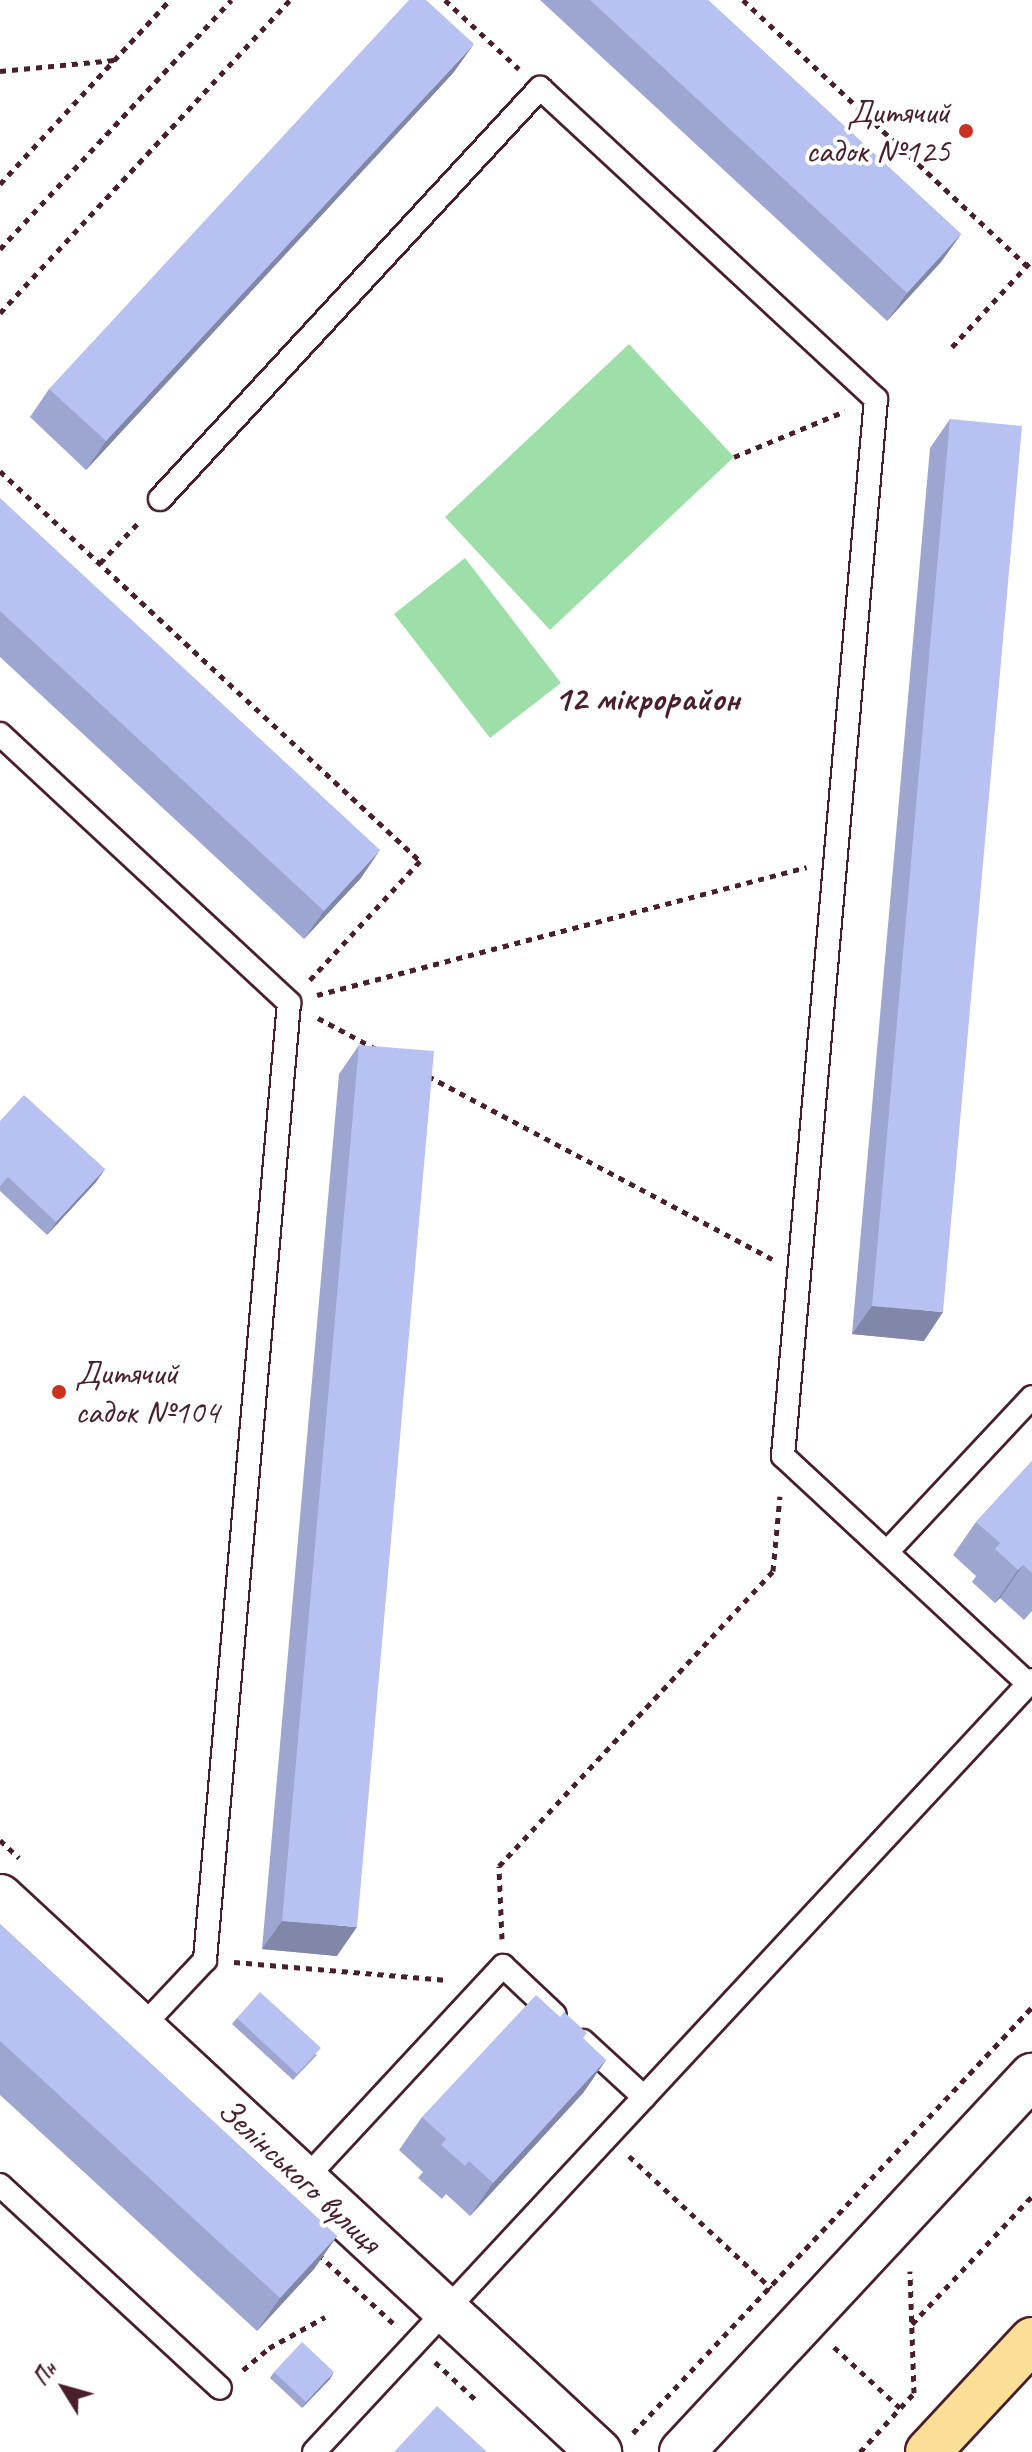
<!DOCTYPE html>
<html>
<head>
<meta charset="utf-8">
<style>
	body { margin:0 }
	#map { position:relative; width:1032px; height:2452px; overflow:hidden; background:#fff; font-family:Caveat,sans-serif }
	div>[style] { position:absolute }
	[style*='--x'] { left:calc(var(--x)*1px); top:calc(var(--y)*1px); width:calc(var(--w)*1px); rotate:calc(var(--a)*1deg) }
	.green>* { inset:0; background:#9edfa9 }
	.path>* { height:5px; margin-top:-2.5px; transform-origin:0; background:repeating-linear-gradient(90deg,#4a1f2b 0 6px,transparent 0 12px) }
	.roads { filter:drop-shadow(2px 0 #4a1f2b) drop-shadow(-2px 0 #4a1f2b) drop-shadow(0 2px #4a1f2b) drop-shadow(0 -2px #4a1f2b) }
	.service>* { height:22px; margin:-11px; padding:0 11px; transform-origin:11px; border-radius:11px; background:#fff }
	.minor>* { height:44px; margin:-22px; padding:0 22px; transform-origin:22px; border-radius:22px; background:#fff }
	.tertiary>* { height:44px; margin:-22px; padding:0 22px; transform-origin:22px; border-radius:22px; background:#fff }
	.trunk>* { height:44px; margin:-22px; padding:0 22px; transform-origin:22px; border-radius:22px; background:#fbdf96 }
	.wall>* { inset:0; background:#9da6d0 }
	.shaded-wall>* { inset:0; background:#8087a9 }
	.building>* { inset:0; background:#b7c1f2 }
	.dots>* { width:22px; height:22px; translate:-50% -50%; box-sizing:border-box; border:4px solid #fff; border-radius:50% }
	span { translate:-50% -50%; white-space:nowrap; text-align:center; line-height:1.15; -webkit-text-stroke:8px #fff; paint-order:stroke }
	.poi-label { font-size:34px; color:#4a1f2b }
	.right { translate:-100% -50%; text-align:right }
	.left { translate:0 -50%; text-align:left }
	.street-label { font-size:34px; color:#4a1f2b }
	.neighbourhood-label { font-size:36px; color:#4a1f2b; font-weight:700 }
	.north { position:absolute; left:24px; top:2348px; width:80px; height:80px; -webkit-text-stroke:6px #fff; paint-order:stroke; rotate:307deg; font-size:22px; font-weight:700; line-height:32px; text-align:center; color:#4a1f2b }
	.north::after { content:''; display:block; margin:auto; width:28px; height:36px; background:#4a1f2b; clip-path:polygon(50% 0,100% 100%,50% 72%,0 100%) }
</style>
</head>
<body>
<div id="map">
	<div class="green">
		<div style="clip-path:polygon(629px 344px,734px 457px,550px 630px,445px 517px)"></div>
		<div style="clip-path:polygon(465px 558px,561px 683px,490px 738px,394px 614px)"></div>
	</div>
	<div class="path">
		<div style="--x:445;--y:0;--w:101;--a:43"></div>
		<div style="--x:743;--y:0;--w:396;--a:43.1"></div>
		<div style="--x:0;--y:71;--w:115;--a:-5.5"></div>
		<div style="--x:0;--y:184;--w:251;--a:-47.3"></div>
		<div style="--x:0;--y:249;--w:340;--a:-47.1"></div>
		<div style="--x:0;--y:313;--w:427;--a:-47.2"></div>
		<div style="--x:952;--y:347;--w:118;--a:-47.4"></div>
		<div style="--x:734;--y:457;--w:120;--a:-22.5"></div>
		<div style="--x:0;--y:471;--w:573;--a:42.88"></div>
		<div style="--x:420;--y:861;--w:163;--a:132.8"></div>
		<div style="--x:100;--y:563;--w:58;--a:-46.4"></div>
		<div style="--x:317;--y:995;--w:506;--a:-14.64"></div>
		<div style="--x:318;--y:1018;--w:66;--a:28.1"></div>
		<div style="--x:428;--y:1076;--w:390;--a:28"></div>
		<div style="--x:0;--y:1840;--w:26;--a:43"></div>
		<div style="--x:502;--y:1939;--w:73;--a:-92.4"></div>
		<div style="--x:499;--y:1866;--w:403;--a:-47.1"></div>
		<div style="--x:773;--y:1571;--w:75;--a:-84.7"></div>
		<div style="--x:234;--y:1962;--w:214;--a:4.8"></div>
		<div style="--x:629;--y:2156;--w:194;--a:42.9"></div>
		<div style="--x:318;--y:2254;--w:102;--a:42.6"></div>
		<div style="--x:912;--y:2324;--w:175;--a:-46.8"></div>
		<div style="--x:834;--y:2347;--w:90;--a:42.7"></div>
		<div style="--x:435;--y:2362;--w:59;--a:42.9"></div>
		<div style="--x:243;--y:2370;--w:34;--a:-40"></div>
		<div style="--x:269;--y:2348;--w:64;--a:-29"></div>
		<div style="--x:633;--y:2433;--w:584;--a:-46.87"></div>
		<div style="--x:860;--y:2452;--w:80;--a:-47.5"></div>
		<div style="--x:914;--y:2393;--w:122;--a:-91.9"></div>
	</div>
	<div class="roads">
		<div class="service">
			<div style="--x:160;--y:499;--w:560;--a:-47.24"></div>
			<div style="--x:540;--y:88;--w:458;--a:42.8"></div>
			<div style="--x:876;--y:399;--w:1061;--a:95.03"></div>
			<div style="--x:783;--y:1456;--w:335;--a:42.9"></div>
			<div style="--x:0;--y:734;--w:395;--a:42.9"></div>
			<div style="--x:289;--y:1003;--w:961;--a:95.02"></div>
			<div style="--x:205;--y:1960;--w:93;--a:133.3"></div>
			<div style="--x:887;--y:1552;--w:212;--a:-46.9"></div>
			<div style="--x:583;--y:2041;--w:83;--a:42.6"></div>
			<div style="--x:305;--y:2179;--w:291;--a:-47.1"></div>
			<div style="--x:503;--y:1966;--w:71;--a:43.3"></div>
			<div style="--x:0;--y:2185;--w:299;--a:42.7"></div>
			<div style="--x:314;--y:2452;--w:1054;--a:-47.08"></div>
		</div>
		<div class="minor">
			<div style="--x:682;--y:2452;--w:514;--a:-47.05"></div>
		</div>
		<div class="tertiary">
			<div style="--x:0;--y:1897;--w:817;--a:42.82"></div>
		</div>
		<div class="trunk">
			<div style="--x:928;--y:2452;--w:153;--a:-47.1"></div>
		</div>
	</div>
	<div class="wall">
		<div style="clip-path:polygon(540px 0,708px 0,961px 234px,941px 262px,887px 321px)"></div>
		<div style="clip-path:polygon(454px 72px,86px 470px,30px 417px,49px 389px)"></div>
		<div style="clip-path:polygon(950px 419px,924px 1341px,852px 1334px,930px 448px)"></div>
		<div style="clip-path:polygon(0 498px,361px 878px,304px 939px,0 657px)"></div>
		<div style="clip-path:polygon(359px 1045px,337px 1956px,262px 1949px,339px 1074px)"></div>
		<div style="clip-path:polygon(0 1121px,105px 1169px,96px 1182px,47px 1235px,0 1191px)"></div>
		<div style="clip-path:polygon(1032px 1461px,1032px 1611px,1024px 1620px,1000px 1598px,995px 1603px,972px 1582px,976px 1576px,953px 1555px,976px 1522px)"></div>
		<div style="clip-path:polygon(0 1924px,337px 2236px,314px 2269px,257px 2331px,0 2095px)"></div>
		<div style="clip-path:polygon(237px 2018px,317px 2055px,293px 2080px,232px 2024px)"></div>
		<div style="clip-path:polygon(583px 2039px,606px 2060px,583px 2093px,470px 2216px,446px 2194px,442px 2199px,418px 2178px,423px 2172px,399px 2150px,422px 2117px)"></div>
		<div style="clip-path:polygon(274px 2372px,330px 2379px,302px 2408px,270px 2378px)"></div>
	</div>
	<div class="shaded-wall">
		<div style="clip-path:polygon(474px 44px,454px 72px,86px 470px,106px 441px)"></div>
		<div style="clip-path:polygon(961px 234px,941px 262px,887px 321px,907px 293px)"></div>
		<div style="clip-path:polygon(380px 850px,361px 878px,304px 939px,324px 911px)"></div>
		<div style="clip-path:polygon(105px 1169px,96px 1182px,47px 1235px,56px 1222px)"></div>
		<div style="clip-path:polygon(872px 1306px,943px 1312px,924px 1341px,852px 1334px)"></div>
		<div style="clip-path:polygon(1023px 1565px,1000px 1598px,995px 1603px,1018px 1570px)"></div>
		<div style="clip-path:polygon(282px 1921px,357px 1927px,337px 1956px,262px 1949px)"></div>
		<div style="clip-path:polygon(606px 2060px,583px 2093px,470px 2216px,493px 2183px)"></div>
		<div style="clip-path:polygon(337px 2236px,314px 2269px,257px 2331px,280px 2298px)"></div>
		<div style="clip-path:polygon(334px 2372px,330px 2379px,302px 2408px,306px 2402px)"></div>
	</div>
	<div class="building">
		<div style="clip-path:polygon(409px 0,426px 0,474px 44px,106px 441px,49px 389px)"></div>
		<div style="clip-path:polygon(590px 0,708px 0,961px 234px,907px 293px)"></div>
		<div style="clip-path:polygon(950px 419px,1022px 426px,943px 1312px,872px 1306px)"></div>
		<div style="clip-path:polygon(0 498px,380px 850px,324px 911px,0 611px)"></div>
		<div style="clip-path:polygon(359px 1045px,434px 1051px,357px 1927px,282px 1921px)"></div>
		<div style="clip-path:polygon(24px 1095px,105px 1169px,56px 1222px,8px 1177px,0 1186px,0 1121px)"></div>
		<div style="clip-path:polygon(1032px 1461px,1032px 1573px,1023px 1565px,1018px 1570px,995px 1549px,1000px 1543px,976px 1522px)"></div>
		<div style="clip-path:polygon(0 1924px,337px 2236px,280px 2298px,0 2041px)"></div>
		<div style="clip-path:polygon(260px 1992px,321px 2048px,297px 2074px,237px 2018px)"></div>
		<div style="clip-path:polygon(536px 1995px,560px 2017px,564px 2012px,587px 2033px,583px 2038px,606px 2060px,493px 2183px,469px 2161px,465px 2166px,441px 2145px,446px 2139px,422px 2117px)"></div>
		<div style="clip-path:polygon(302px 2342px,334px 2372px,306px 2402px,274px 2372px)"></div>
		<div style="clip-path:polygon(437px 2406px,487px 2452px,394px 2452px)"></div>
	</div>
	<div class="dots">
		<div style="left:966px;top:131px;background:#c8321e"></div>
		<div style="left:59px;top:1392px;background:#c8321e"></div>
	</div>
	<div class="poi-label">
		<span class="right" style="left:950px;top:131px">Дитячий<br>садок №125</span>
		<span class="left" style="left:75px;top:1392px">Дитячий<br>садок №104</span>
	</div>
	<div class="street-label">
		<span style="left:300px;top:2175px;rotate:43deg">Зелінського вулиця</span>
	</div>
	<div class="neighbourhood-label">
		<span style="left:647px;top:699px">12 мікрорайон</span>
	</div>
	<div class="north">Пн</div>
</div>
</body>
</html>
